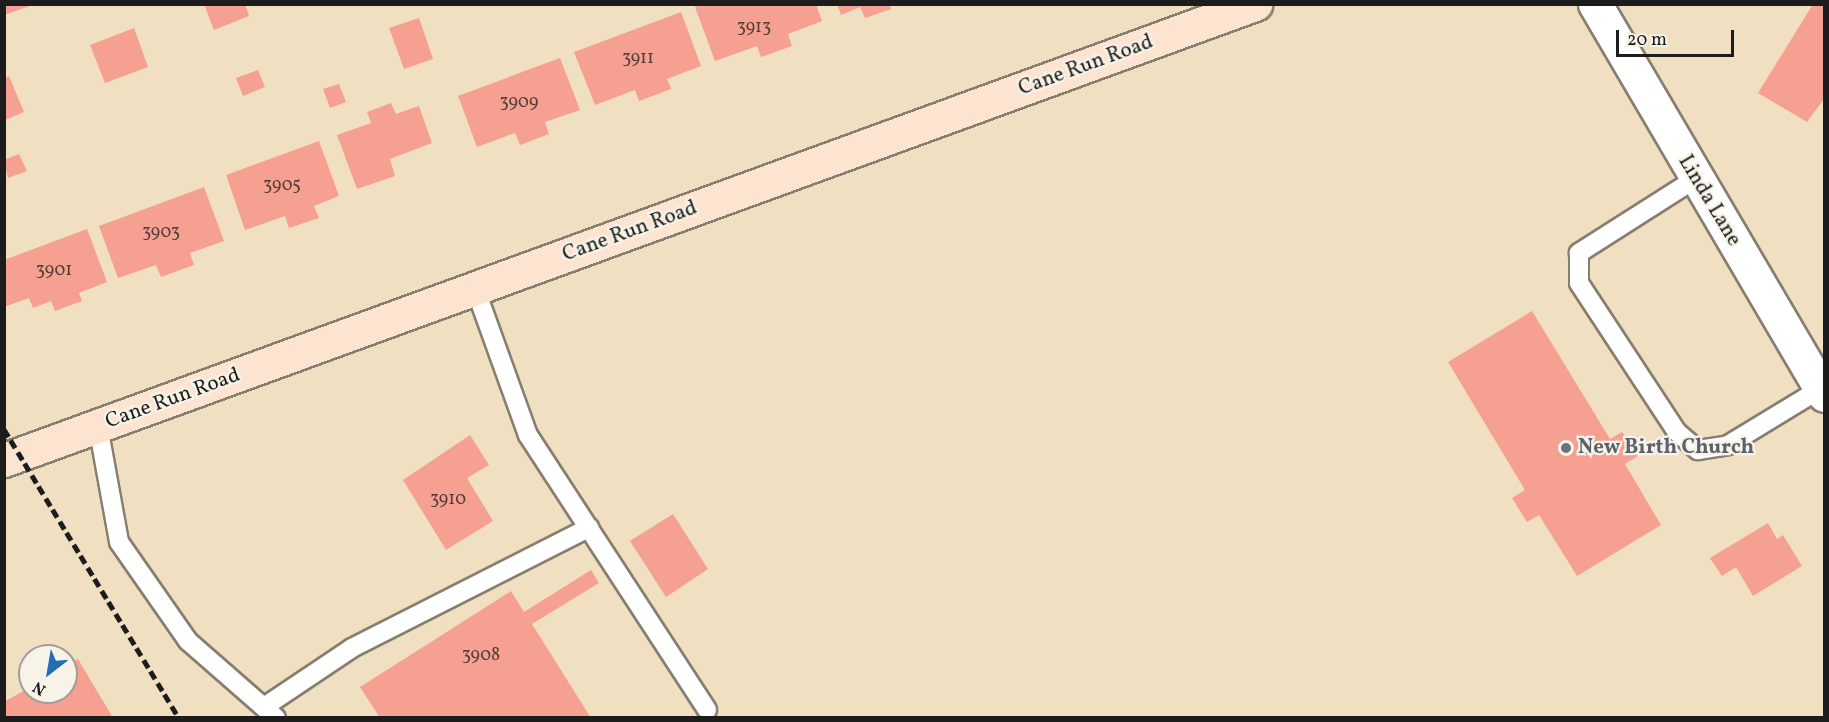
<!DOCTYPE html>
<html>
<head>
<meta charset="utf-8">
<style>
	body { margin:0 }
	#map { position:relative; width:1829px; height:722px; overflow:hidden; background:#f1dfc1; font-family:Vollkorn,serif }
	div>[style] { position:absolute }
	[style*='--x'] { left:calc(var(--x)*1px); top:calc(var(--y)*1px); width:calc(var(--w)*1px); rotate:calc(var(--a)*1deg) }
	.building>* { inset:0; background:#f5a090 }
	.roads { filter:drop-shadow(2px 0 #867e6e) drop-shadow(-2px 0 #867e6e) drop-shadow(0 2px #867e6e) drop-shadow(0 -2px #867e6e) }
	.lane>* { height:18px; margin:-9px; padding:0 9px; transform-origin:9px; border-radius:9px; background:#fff }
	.street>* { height:33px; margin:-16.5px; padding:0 16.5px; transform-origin:16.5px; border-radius:16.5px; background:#fff }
	.secondary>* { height:33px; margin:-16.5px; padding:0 16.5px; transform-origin:16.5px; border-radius:16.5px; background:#fde4d1 }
	.rail>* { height:4.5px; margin-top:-2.25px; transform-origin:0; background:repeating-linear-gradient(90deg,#1c1c1c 0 9px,transparent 0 13.5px) }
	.dots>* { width:16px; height:16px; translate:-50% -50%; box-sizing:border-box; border:3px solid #f7f3e8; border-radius:50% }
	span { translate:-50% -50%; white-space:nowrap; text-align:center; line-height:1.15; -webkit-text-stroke:4.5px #f7f3e8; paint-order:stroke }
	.number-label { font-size:18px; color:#523d39 }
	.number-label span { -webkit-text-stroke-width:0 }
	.street-label { font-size:21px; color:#1c1c1c }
	.worship-label { font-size:21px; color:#5b616d; font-weight:700 }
	.left { translate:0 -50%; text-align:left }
	.frame { position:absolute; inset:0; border:6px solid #1c1c1c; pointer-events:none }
	.north { position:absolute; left:18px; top:644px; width:60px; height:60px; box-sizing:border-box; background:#f7f3e8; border:2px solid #9f9d96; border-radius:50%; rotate:211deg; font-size:16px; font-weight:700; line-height:24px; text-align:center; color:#1c1c1c }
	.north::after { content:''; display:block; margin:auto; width:21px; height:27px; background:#1f6fb2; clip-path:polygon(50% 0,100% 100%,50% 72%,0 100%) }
	.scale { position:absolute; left:1616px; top:30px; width:118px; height:27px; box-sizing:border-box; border:3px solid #1c1c1c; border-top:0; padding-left:8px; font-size:18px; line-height:21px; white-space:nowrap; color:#1c1c1c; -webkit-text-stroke:4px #f7f3e8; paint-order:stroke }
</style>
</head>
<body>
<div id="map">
	<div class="building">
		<div style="clip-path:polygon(4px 4px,33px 4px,33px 5px,4px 15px)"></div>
		<div style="clip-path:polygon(204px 4px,245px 4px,249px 16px,214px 30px)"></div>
		<div style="clip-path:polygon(703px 4px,816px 4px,822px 21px,788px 34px,792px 46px,761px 57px,757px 46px,715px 61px,695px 7px)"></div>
		<div style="clip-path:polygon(837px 4px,889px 4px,891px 9px,865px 18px,860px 7px,841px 15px)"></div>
		<div style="clip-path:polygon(1813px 4px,1824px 4px,1824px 99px,1807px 122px,1758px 93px)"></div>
		<div style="clip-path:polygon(681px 12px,701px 66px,667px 79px,671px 89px,639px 101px,635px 90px,595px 105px,574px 52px)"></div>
		<div style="clip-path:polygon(419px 18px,433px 59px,404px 69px,389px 28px)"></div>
		<div style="clip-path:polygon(134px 28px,148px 67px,105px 83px,90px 45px)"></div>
		<div style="clip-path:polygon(560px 58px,580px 110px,545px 122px,549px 134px,520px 145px,515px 133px,477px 147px,458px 96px)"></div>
		<div style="clip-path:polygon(258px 70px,265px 87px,243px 96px,236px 78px)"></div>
		<div style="clip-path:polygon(9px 76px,24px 112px,5px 120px,5px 78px)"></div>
		<div style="clip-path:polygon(339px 84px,346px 102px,330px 108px,323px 89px)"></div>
		<div style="clip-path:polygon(391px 103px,396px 114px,419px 106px,432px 143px,390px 159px,395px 176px,357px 189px,337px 135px,371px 123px,367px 112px)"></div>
		<div style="clip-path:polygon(319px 141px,339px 196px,314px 206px,319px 218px,289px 228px,285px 216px,245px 230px,226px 175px)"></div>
		<div style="clip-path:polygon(19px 154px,27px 171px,8px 178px,4px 160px)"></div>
		<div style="clip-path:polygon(204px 187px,224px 241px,190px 253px,194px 265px,161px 277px,156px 265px,118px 278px,99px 226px)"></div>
		<div style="clip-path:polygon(87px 229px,107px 282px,79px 293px,82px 301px,55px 311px,51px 301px,33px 308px,29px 298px,4px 307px,4px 260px)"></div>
		<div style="clip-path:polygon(1532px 311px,1610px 439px,1622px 432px,1638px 456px,1625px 464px,1661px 525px,1577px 576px,1539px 515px,1527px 522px,1512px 498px,1525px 490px,1448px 362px)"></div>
		<div style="clip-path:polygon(470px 435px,489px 465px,467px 478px,493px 521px,446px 550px,403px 480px)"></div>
		<div style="clip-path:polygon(673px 514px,708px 569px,666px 597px,630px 541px)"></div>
		<div style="clip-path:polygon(1768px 523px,1777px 539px,1783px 535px,1802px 566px,1753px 596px,1736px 567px,1722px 576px,1710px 558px)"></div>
		<div style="clip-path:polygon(591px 570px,599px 583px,532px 624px,591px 718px,380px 718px,360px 687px,511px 591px,524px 612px)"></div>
		<div style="clip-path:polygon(78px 659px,113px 718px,4px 718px,4px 702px,30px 687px,30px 692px,66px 692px,66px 666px)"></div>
	</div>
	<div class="roads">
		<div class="lane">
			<div style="--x:1695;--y:179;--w:138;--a:147.5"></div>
			<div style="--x:1579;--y:253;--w:30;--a:90"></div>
			<div style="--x:1579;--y:283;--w:178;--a:56.7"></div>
			<div style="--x:1677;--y:432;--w:28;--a:41"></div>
			<div style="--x:1698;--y:450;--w:30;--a:-9"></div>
			<div style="--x:1728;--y:445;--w:108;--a:-31.3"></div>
			<div style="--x:475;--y:288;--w:156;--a:70.2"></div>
			<div style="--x:528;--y:435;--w:328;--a:56.9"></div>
			<div style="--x:98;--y:426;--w:118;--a:79.7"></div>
			<div style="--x:119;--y:542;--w:121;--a:55.1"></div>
			<div style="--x:188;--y:641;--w:117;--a:41.2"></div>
			<div style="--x:264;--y:707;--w:106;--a:-33.8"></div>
			<div style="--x:352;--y:648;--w:266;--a:-26.9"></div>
		</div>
		<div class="street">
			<div style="--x:1595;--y:4;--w:453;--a:59.6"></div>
		</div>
		<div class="secondary">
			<div style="--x:4;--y:460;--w:1332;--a:-20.03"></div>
		</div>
	</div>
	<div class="rail">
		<div style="--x:4;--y:429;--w:338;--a:58.8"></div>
	</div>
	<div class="dots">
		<div style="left:1566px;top:448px;background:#6b7280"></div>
	</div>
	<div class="number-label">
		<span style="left:754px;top:28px">3913</span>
		<span style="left:638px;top:59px">3911</span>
		<span style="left:519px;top:103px">3909</span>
		<span style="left:282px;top:186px">3905</span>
		<span style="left:161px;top:233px">3903</span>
		<span style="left:54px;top:271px">3901</span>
		<span style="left:448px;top:500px">3910</span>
		<span style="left:481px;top:656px">3908</span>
	</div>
	<div class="street-label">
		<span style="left:1086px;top:66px;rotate:-20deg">Cane Run Road</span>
		<span style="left:1709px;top:201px;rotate:59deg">Linda Lane</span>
		<span style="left:630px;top:232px;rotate:-20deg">Cane Run Road</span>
		<span style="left:173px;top:399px;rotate:-20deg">Cane Run Road</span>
	</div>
	<div class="worship-label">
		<span class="left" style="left:1578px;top:448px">New Birth Church</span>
	</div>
	<div class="frame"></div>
	<div class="north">N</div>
	<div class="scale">20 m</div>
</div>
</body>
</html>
